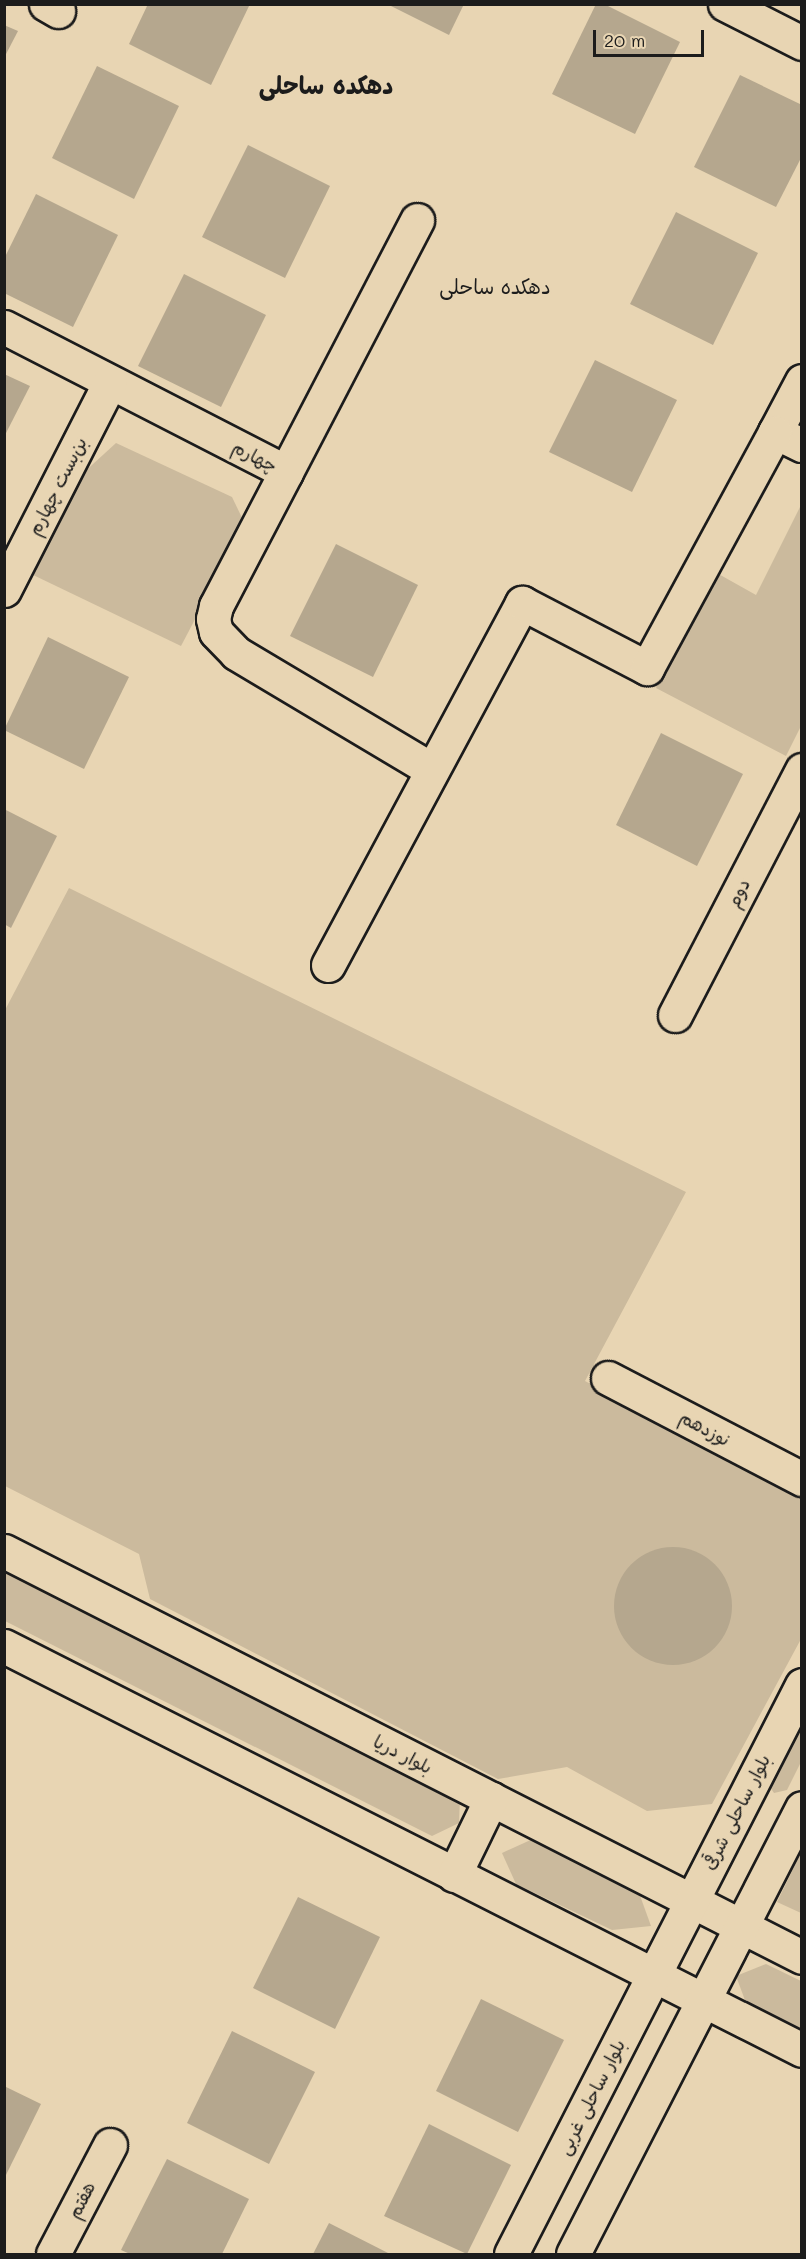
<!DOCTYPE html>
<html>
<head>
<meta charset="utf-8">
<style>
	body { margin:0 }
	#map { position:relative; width:806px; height:2259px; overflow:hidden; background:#e8d5b3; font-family:Mali,"Playpen Sans Arabic",sans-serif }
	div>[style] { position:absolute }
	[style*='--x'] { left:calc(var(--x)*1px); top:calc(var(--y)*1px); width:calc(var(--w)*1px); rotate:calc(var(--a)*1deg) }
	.green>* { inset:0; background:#cbba9d }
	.building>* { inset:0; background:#b5a78e }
	.round { border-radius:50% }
	.roads { filter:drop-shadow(2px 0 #1c1c1c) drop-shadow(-2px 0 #1c1c1c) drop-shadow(0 2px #1c1c1c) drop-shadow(0 -2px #1c1c1c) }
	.street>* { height:33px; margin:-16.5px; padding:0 16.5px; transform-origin:16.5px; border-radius:16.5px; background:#e8d5b3 }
	.secondary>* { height:33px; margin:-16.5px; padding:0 16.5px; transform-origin:16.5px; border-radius:16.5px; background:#e8d5b3 }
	span { translate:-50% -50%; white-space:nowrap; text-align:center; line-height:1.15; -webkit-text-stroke:5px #e8d5b3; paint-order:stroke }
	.street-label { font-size:18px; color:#1c1c1c }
	.neighbourhood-label { font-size:20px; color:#1c1c1c }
	.district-label { font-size:24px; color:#1c1c1c; font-weight:700 }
	.frame { position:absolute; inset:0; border:6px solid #1c1c1c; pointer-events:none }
	.scale { position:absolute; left:593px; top:30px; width:111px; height:27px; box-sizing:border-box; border:3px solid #1c1c1c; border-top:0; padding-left:8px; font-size:18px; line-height:21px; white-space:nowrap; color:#1c1c1c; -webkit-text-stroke:4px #e8d5b3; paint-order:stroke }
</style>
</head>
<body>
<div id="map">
	<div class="green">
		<div style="clip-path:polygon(116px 443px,232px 497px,245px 524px,181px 646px,29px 573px,81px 475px)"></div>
		<div style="clip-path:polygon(801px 505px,801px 726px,786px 756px,656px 688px,715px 572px,756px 595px)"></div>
		<div style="clip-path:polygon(69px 888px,686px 1192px,585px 1381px,801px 1496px,801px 1639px,712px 1804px,647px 1811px,567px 1767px,498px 1779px,150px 1599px,139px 1554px,5px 1486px,4px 1012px)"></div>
		<div style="clip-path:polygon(4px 1568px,460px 1797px,459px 1823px,432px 1836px,5px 1621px)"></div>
		<div style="clip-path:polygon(801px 1717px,801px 1762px,787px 1790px,774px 1793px,767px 1783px)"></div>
		<div style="clip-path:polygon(535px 1838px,638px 1890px,651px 1926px,612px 1930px,516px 1884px,502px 1853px)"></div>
		<div style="clip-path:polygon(801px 1853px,801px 1913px,777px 1902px)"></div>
		<div style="clip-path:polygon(766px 1964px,801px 1981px,801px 2030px,746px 2003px,736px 1976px)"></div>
	</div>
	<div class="building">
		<div style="clip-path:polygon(148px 4px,250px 4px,211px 85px,129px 44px)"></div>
		<div style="clip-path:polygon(387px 4px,464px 4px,449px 35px)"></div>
		<div style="clip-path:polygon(596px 4px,604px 4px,680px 42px,635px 134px,552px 94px)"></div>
		<div style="clip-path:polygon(4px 25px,18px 31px,4px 58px)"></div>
		<div style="clip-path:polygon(97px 66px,179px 106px,134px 199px,52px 158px)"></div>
		<div style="clip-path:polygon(740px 75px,802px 105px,802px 156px,776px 207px,694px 167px)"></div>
		<div style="clip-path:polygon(248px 145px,330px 186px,285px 278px,202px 237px)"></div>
		<div style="clip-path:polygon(36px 194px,118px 235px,73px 327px,4px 293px,4px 259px)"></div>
		<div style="clip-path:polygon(676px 212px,758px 253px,713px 345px,630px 304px)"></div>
		<div style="clip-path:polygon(184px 274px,266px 315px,221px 407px,138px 366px)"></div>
		<div style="clip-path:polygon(595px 360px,677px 400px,632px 492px,549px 452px)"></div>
		<div style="clip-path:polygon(4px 374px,30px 386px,4px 437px)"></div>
		<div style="clip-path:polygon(336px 544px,418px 585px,373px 677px,290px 636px)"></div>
		<div style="clip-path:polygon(48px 637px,129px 677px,84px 769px,4px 730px)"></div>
		<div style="clip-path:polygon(661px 733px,743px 774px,697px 866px,616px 825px)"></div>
		<div style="clip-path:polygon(4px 809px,57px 836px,11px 928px,4px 924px)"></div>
		<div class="round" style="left:614px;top:1547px;width:118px;height:118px"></div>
		<div style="clip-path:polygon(298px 1897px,380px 1937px,335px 2029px,253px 1988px)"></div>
		<div style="clip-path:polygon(481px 1999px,564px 2040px,518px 2132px,436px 2091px)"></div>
		<div style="clip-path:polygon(232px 2031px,315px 2072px,269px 2164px,187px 2123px)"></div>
		<div style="clip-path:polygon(4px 2086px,41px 2104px,4px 2179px)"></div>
		<div style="clip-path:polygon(429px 2124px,511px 2165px,467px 2254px,384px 2216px)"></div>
		<div style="clip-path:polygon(167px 2159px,249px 2199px,222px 2254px,130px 2254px,121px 2250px)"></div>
		<div style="clip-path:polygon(329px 2223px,390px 2254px,313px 2254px)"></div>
	</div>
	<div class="roads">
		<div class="street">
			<div style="--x:46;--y:4;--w:14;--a:30"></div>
			<div style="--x:4;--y:327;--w:317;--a:27.2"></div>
			<div style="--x:286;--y:472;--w:284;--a:-62.5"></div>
			<div style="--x:802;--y:381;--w:58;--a:117.9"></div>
			<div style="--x:775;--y:432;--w:30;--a:26"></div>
			<div style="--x:286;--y:472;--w:151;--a:117.6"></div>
			<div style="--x:216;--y:606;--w:13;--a:103"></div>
			<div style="--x:213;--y:619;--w:13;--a:77"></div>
			<div style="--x:216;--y:632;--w:29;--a:46"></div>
			<div style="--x:236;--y:653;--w:228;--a:30.8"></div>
			<div style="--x:4;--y:590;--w:233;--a:-63"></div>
			<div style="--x:328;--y:965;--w:411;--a:-61.8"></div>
			<div style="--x:522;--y:603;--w:141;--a:27.5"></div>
			<div style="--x:647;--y:668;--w:268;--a:-61.5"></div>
			<div style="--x:675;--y:1015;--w:276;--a:-62.6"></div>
			<div style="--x:608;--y:1378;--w:219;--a:27.5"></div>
			<div style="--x:53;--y:2254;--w:123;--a:-62.4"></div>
		</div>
		<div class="secondary">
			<div style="--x:725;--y:4;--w:86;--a:26.9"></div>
			<div style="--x:4;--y:1551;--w:895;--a:26.97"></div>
			<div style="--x:4;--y:1646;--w:894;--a:26.85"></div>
			<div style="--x:454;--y:1875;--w:85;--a:-64"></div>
			<div style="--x:511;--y:2254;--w:639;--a:-62.91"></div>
			<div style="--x:573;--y:2254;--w:501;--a:-62.82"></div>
		</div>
	</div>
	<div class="street-label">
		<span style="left:255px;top:456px;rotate:27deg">چهارم</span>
		<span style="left:57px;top:486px;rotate:-63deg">بن‌بست چهارم</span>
		<span style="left:738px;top:893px;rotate:-63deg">دوم</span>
		<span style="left:705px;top:1428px;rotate:28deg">نوزدهم</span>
		<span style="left:403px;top:1754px;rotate:27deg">بلوار دریا</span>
		<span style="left:736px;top:1812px;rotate:-63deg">بلوار ساحلی شرقی</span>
		<span style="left:591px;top:2097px;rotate:-63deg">بلوار ساحلی غربی</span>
		<span style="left:81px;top:2200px;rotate:-63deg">هفتم</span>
	</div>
	<div class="neighbourhood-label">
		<span style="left:495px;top:286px">دهکده ساحلی</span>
	</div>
	<div class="district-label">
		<span style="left:326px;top:85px">دهکده ساحلی</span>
	</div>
	<div class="frame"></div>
	<div class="scale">20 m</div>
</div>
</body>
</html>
